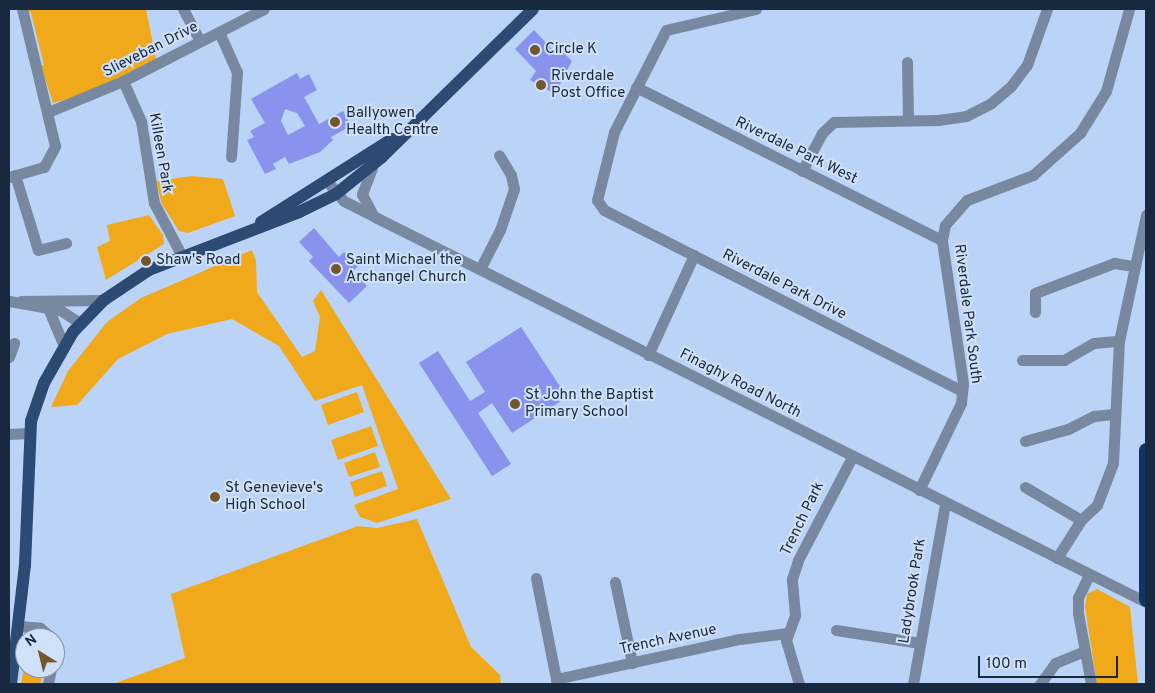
<!DOCTYPE html>
<html>
<head>
<meta charset="utf-8">
<style>
	body { margin:0 }
	#map { position:relative; width:1155px; height:693px; overflow:hidden; background:#bbd3f7; font-family:Overpass,sans-serif }
	div>[style] { position:absolute }
	[style*='--x'] { left:calc(var(--x)*1px); top:calc(var(--y)*1px); width:calc(var(--w)*1px); rotate:calc(var(--a)*1deg) }
	.green>* { inset:0; background:#f0a91a }
	.building>* { inset:0; background:#8993ee }
	.minor>* { height:11px; margin:-5.5px; padding:0 5.5px; transform-origin:5.5px; border-radius:5.5px; background:#7788a0 }
	.major>* { height:12px; margin:-6px; padding:0 6px; transform-origin:6px; border-radius:6px; background:#2d4a74 }
	.highway>* { height:15px; margin:-7.5px; padding:0 7.5px; transform-origin:7.5px; border-radius:7.5px; background:#113464 }
	.dots>* { width:14px; height:14px; translate:-50% -50%; box-sizing:border-box; border:2px solid #cfe0f8; border-radius:50% }
	span { translate:-50% -50%; white-space:nowrap; text-align:center; line-height:1.15; -webkit-text-stroke:4px #cfe0f8; paint-order:stroke }
	.street-label { font-size:15px; color:#18283e }
	.poi-label { font-size:15px; color:#18283e }
	.left { translate:0 -50%; text-align:left }
	.frame { position:absolute; inset:0; border:10px solid #18283e; pointer-events:none }
	.north { position:absolute; left:15px; top:628px; width:50px; height:50px; box-sizing:border-box; background:#cfe0f8; border:1px solid #8696ae; border-radius:50%; rotate:324deg; font-size:14px; font-weight:700; line-height:20px; text-align:center; color:#18283e }
	.north::after { content:''; display:block; margin:auto; width:18px; height:22px; background:#73572a; clip-path:polygon(50% 0,100% 100%,50% 72%,0 100%) }
	.scale { position:absolute; left:978px; top:656px; width:140px; height:22px; box-sizing:border-box; border:2px solid #18283e; border-top:0; padding-left:6px; font-size:15px; line-height:18px; white-space:nowrap; color:#18283e; -webkit-text-stroke:4px #cfe0f8; paint-order:stroke }
</style>
</head>
<body>
<div id="map">
	<div class="green">
		<div style="clip-path:polygon(25px 9px,146px 9px,156px 59px,90px 93px,53px 103px,41px 66px,44px 65px,31px 13px)"></div>
		<div style="clip-path:polygon(192px 176px,223px 179px,235px 216px,188px 233px,179px 231px,162px 204px,156px 181px)"></div>
		<div style="clip-path:polygon(149px 215px,163px 235px,164px 244px,106px 280px,97px 247px,110px 241px,107px 225px)"></div>
		<div style="clip-path:polygon(252px 250px,256px 261px,257px 292px,302px 357px,315px 351px,320px 317px,313px 301px,321px 290px,451px 499px,377px 523px,360px 517px,354px 505px,398px 489px,362px 385px,315px 401px,279px 346px,232px 319px,167px 334px,118px 359px,77px 405px,51px 407px,68px 371px,107px 322px,141px 298px)"></div>
		<div style="clip-path:polygon(357px 392px,364px 412px,328px 425px,321px 405px)"></div>
		<div style="clip-path:polygon(371px 426px,378px 446px,338px 460px,331px 440px)"></div>
		<div style="clip-path:polygon(375px 452px,380px 467px,349px 477px,344px 463px)"></div>
		<div style="clip-path:polygon(382px 471px,387px 486px,355px 497px,350px 482px)"></div>
		<div style="clip-path:polygon(417px 519px,471px 647px,500px 675px,501px 684px,113px 684px,185px 658px,171px 594px,358px 526px,377px 528px)"></div>
		<div style="clip-path:polygon(1097px 589px,1130px 607px,1138px 684px,1097px 684px,1085px 607px,1087px 594px)"></div>
		<div style="clip-path:polygon(25px 663px,25px 668px,45px 668px,40px 684px,21px 684px)"></div>
	</div>
	<div class="building">
		<div style="clip-path:polygon(534px 30px,555px 52px,559px 48px,572px 61px,555px 94px,530px 80px,536px 71px,515px 49px)"></div>
		<div style="clip-path:polygon(evenodd,297px 73px,300px 79px,309px 74px,317px 90px,304px 97px,319px 124px,343px 111px,351px 126px,331px 137px,333px 140px,320px 152px,289px 164px,285px 157px,273px 164px,276px 169px,265px 174px,247px 140px,254px 137px,250px 131px,265px 123px,251px 99px,297px 73px,285px 109px,297px 113px,305px 126px,288px 135px,281px 121px,285px 109px)"></div>
		<div style="clip-path:polygon(314px 228px,339px 257px,344px 252px,358px 266px,353px 271px,367px 286px,349px 303px,309px 261px,313px 257px,299px 242px)"></div>
		<div style="clip-path:polygon(521px 327px,567px 397px,512px 433px,492px 403px,478px 413px,511px 464px,492px 476px,419px 363px,438px 351px,470px 401px,485px 392px,466px 362px)"></div>
	</div>
	<div class="minor">
		<div style="--x:183;--y:9;--w:36;--a:62"></div>
		<div style="--x:756;--y:9;--w:92;--a:166.9"></div>
		<div style="--x:666;--y:30;--w:114;--a:117"></div>
		<div style="--x:614;--y:132;--w:70;--a:104"></div>
		<div style="--x:597;--y:200;--w:12;--a:55"></div>
		<div style="--x:604;--y:210;--w:401;--a:26.8"></div>
		<div style="--x:219;--y:32;--w:44;--a:65.8"></div>
		<div style="--x:237;--y:72;--w:85;--a:94"></div>
		<div style="--x:907;--y:62;--w:58;--a:89"></div>
		<div style="--x:123;--y:81;--w:44;--a:65.8"></div>
		<div style="--x:141;--y:121;--w:83;--a:81"></div>
		<div style="--x:154;--y:203;--w:60;--a:62.2"></div>
		<div style="--x:636;--y:87;--w:342;--a:26.6"></div>
		<div style="--x:48;--y:112;--w:81;--a:-22.5"></div>
		<div style="--x:123;--y:81;--w:158;--a:-27.1"></div>
		<div style="--x:372;--y:168;--w:28;--a:111"></div>
		<div style="--x:362;--y:194;--w:22;--a:63"></div>
		<div style="--x:802;--y:171;--w:43;--a:-62.2"></div>
		<div style="--x:822;--y:133;--w:16;--a:-43"></div>
		<div style="--x:834;--y:122;--w:104;--a:-1.1"></div>
		<div style="--x:938;--y:120;--w:28;--a:-8"></div>
		<div style="--x:966;--y:116;--w:28;--a:-27"></div>
		<div style="--x:991;--y:103;--w:26;--a:-40"></div>
		<div style="--x:1011;--y:86;--w:26;--a:-53"></div>
		<div style="--x:1027;--y:65;--w:59;--a:-70.3"></div>
		<div style="--x:15;--y:175;--w:78;--a:73"></div>
		<div style="--x:38;--y:250;--w:29;--a:-14"></div>
		<div style="--x:9;--y:177;--w:36;--a:-16"></div>
		<div style="--x:44;--y:167;--w:24;--a:-62"></div>
		<div style="--x:55;--y:146;--w:141;--a:-103.5"></div>
		<div style="--x:327;--y:181;--w:26;--a:50"></div>
		<div style="--x:344;--y:201;--w:35;--a:27"></div>
		<div style="--x:375;--y:217;--w:862;--a:26.54"></div>
		<div style="--x:480;--y:269;--w:44;--a:-62.9"></div>
		<div style="--x:500;--y:230;--w:43;--a:-71.1"></div>
		<div style="--x:514;--y:189;--w:14;--a:-102"></div>
		<div style="--x:511;--y:175;--w:23;--a:-121"></div>
		<div style="--x:9;--y:301;--w:52;--a:10"></div>
		<div style="--x:60;--y:310;--w:24;--a:33"></div>
		<div style="--x:21;--y:301;--w:83;--a:-0.7"></div>
		<div style="--x:48;--y:308;--w:41;--a:67.2"></div>
		<div style="--x:1035;--y:312;--w:19;--a:-90"></div>
		<div style="--x:1035;--y:293;--w:85;--a:-20.8"></div>
		<div style="--x:1114;--y:263;--w:20;--a:9"></div>
		<div style="--x:648;--y:355;--w:110;--a:-65.3"></div>
		<div style="--x:9;--y:357;--w:15;--a:-70"></div>
		<div style="--x:1022;--y:360;--w:42;--a:0"></div>
		<div style="--x:1064;--y:360;--w:34;--a:-30"></div>
		<div style="--x:1094;--y:343;--w:25;--a:-5"></div>
		<div style="--x:9;--y:434;--w:20;--a:-3"></div>
		<div style="--x:1025;--y:441;--w:45;--a:-15.6"></div>
		<div style="--x:1068;--y:429;--w:29;--a:-27"></div>
		<div style="--x:1094;--y:416;--w:20;--a:-6"></div>
		<div style="--x:1025;--y:487;--w:65;--a:30.5"></div>
		<div style="--x:919;--y:490;--w:97;--a:-64.2"></div>
		<div style="--x:961;--y:403;--w:20;--a:-84"></div>
		<div style="--x:963;--y:383;--w:145;--a:-98.4"></div>
		<div style="--x:942;--y:240;--w:15;--a:-79"></div>
		<div style="--x:945;--y:225;--w:33;--a:-49"></div>
		<div style="--x:967;--y:200;--w:71;--a:-20.7"></div>
		<div style="--x:1033;--y:175;--w:63;--a:-41.8"></div>
		<div style="--x:1080;--y:133;--w:49;--a:-58.2"></div>
		<div style="--x:1106;--y:91;--w:85;--a:-74.3"></div>
		<div style="--x:1057;--y:558;--w:45;--a:-57.7"></div>
		<div style="--x:1081;--y:520;--w:22;--a:-43"></div>
		<div style="--x:1097;--y:505;--w:45;--a:-69.1"></div>
		<div style="--x:1113;--y:463;--w:122;--a:-87.2"></div>
		<div style="--x:1119;--y:341;--w:129;--a:-77.9"></div>
		<div style="--x:1089;--y:575;--w:25;--a:116"></div>
		<div style="--x:1078;--y:598;--w:15;--a:90"></div>
		<div style="--x:1078;--y:613;--w:72;--a:79.6"></div>
		<div style="--x:536;--y:578;--w:108;--a:78.8"></div>
		<div style="--x:615;--y:582;--w:83;--a:78.1"></div>
		<div style="--x:19;--y:626;--w:21;--a:5"></div>
		<div style="--x:40;--y:628;--w:16;--a:40"></div>
		<div style="--x:836;--y:630;--w:85;--a:8.8"></div>
		<div style="--x:556;--y:679;--w:188;--a:-12.3"></div>
		<div style="--x:740;--y:639;--w:48;--a:-7.1"></div>
		<div style="--x:48;--y:684;--w:16;--a:-79"></div>
		<div style="--x:799;--y:684;--w:46;--a:-106.5"></div>
		<div style="--x:786;--y:640;--w:27;--a:-70"></div>
		<div style="--x:795;--y:615;--w:36;--a:-95"></div>
		<div style="--x:792;--y:579;--w:20;--a:-72"></div>
		<div style="--x:798;--y:560;--w:116;--a:-62.3"></div>
		<div style="--x:913;--y:684;--w:183;--a:-79.9"></div>
		<div style="--x:1040;--y:684;--w:26;--a:-54"></div>
		<div style="--x:1055;--y:663;--w:32;--a:-22"></div>
	</div>
	<div class="major">
		<div style="--x:261;--y:222;--w:155;--a:-32.4"></div>
		<div style="--x:11;--y:684;--w:120;--a:-83.3"></div>
		<div style="--x:25;--y:565;--w:144;--a:-87.6"></div>
		<div style="--x:31;--y:421;--w:40;--a:-71.1"></div>
		<div style="--x:44;--y:383;--w:59;--a:-60.4"></div>
		<div style="--x:73;--y:332;--w:45;--a:-45.9"></div>
		<div style="--x:104;--y:300;--w:54;--a:-33.7"></div>
		<div style="--x:149;--y:270;--w:161;--a:-21.1"></div>
		<div style="--x:299;--y:212;--w:41;--a:-25.9"></div>
		<div style="--x:336;--y:194;--w:59;--a:-38.8"></div>
		<div style="--x:382;--y:157;--w:211;--a:-44.4"></div>
	</div>
	<div class="highway">
		<div style="--x:1146;--y:450;--w:149;--a:90"></div>
	</div>
	<div class="dots">
		<div style="left:535px;top:50px;background:#73572a"></div>
		<div style="left:541px;top:85px;background:#73572a"></div>
		<div style="left:335px;top:122px;background:#73572a"></div>
		<div style="left:146px;top:261px;background:#73572a"></div>
		<div style="left:336px;top:269px;background:#73572a"></div>
		<div style="left:515px;top:404px;background:#73572a"></div>
		<div style="left:215px;top:497px;background:#73572a"></div>
	</div>
	<div class="street-label">
		<span style="left:151px;top:50px;rotate:-27deg">Slieveban Drive</span>
		<span style="left:796px;top:151px;rotate:26deg">Riverdale Park West</span>
		<span style="left:160px;top:153px;rotate:80deg">Killeen Park</span>
		<span style="left:784px;top:285px;rotate:27deg">Riverdale Park Drive</span>
		<span style="left:967px;top:314px;rotate:83deg">Riverdale Park South</span>
		<span style="left:740px;top:384px;rotate:27deg">Finaghy Road North</span>
		<span style="left:803px;top:519px;rotate:-64deg">Trench Park</span>
		<span style="left:913px;top:591px;rotate:-81deg">Ladybrook Park</span>
		<span style="left:668px;top:640px;rotate:-12deg">Trench Avenue</span>
	</div>
	<div class="poi-label">
		<span class="left" style="left:545px;top:50px">Circle K</span>
		<span class="left" style="left:551px;top:85px">Riverdale<br>Post Office</span>
		<span class="left" style="left:346px;top:122px">Ballyowen<br>Health Centre</span>
		<span class="left" style="left:346px;top:269px">Saint Michael the<br>Archangel Church</span>
		<span class="left" style="left:156px;top:261px">Shaw's Road</span>
		<span class="left" style="left:525px;top:404px">St John the Baptist<br>Primary School</span>
		<span class="left" style="left:225px;top:497px">St Genevieve's<br>High School</span>
	</div>
	<div class="frame"></div>
	<div class="north">N</div>
	<div class="scale">100 m</div>
</div>
</body>
</html>
